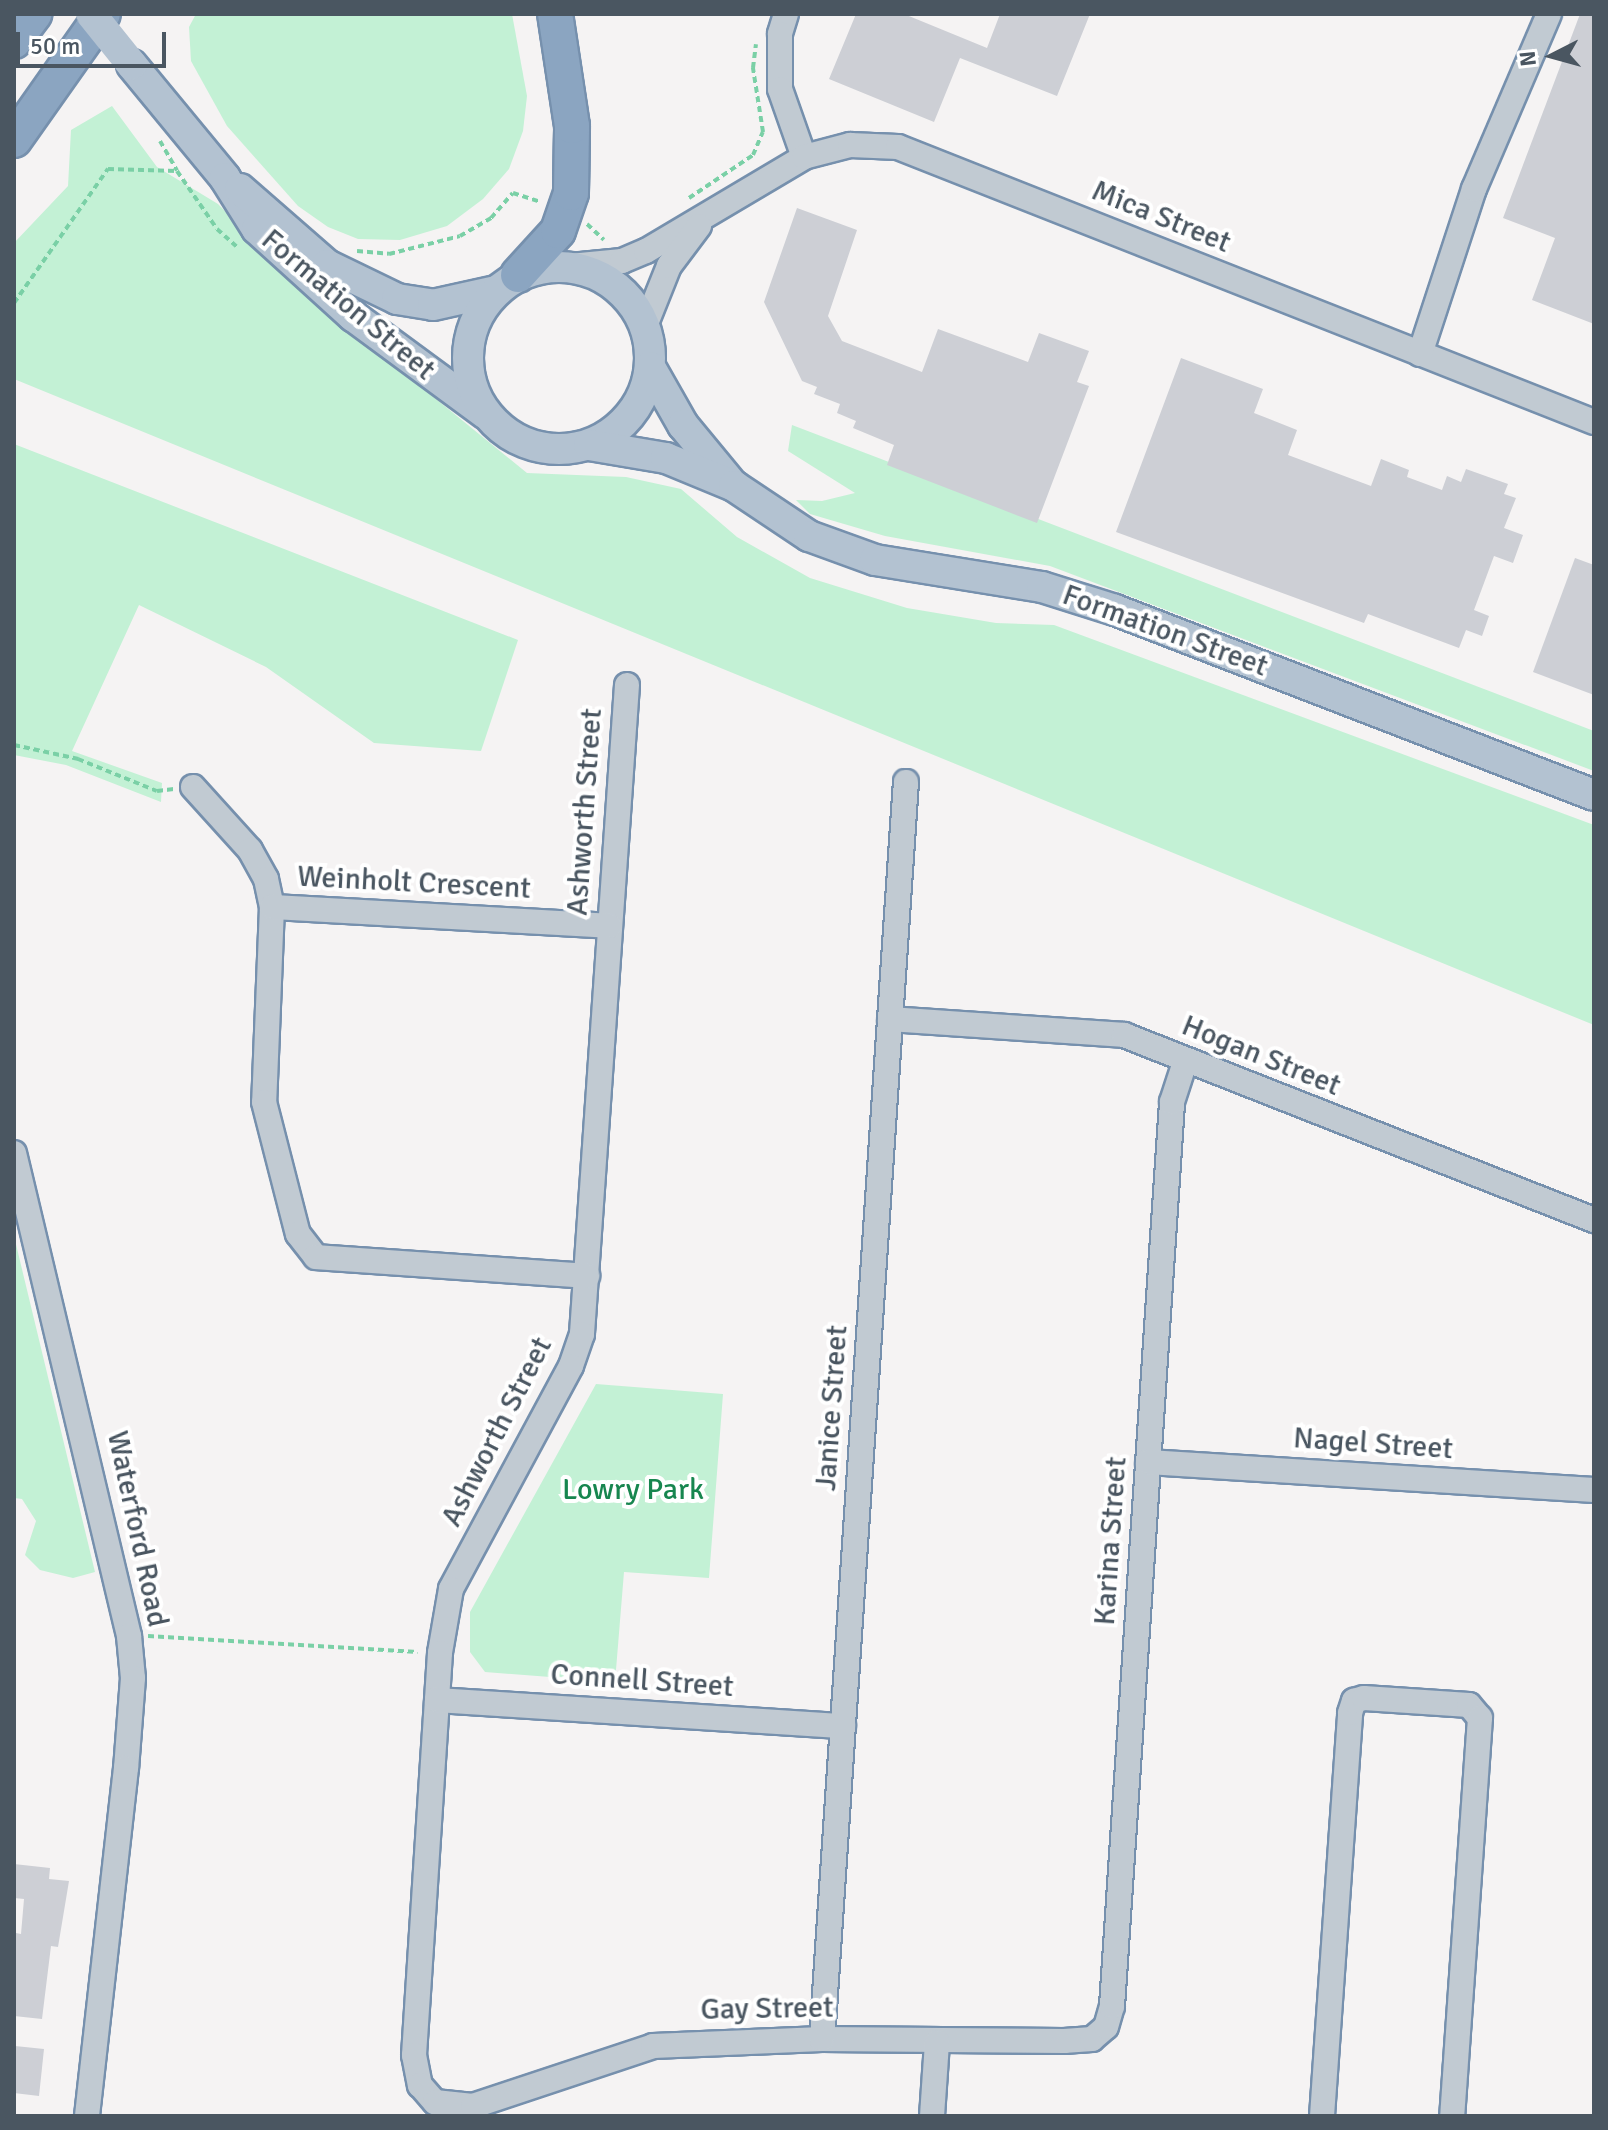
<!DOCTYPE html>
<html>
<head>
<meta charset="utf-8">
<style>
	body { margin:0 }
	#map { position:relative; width:1608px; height:2130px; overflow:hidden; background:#f5f3f3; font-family:Signika,sans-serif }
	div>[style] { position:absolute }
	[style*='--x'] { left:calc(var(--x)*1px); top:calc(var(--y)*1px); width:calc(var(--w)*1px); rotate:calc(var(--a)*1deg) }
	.green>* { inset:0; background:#c3f1d5 }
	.building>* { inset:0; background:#cdcfd5 }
	.path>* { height:4px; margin-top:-2px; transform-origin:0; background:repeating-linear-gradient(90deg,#7ad0a6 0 6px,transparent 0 10px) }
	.roads { filter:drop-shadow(2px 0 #7690ad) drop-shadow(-2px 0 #7690ad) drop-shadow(0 2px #7690ad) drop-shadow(0 -2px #7690ad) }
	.minor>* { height:24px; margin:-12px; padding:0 12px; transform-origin:12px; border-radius:12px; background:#c1cad2 }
	.major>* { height:30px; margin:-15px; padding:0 15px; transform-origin:15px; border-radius:15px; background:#b3c2d1 }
	.major>.ring { margin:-15px; padding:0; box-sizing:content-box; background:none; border:30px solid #b3c2d1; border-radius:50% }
	.highway>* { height:34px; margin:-17px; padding:0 17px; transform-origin:17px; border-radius:17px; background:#8ba5c1 }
	.major-bridge>* { height:30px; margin:-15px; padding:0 15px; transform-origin:15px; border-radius:15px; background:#b3c2d1 }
	span { translate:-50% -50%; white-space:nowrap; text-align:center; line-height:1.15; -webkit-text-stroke:8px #fff; paint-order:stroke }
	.street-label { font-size:30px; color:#4a5661 }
	.park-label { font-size:30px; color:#17864f }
	.frame { position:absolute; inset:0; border:16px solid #4a5661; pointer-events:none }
	.north { position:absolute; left:1512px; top:16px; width:80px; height:80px; -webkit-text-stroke:6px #fff; paint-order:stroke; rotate:264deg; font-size:22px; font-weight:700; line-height:32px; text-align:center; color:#4a5661 }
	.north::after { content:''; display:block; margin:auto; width:28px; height:36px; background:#4a5661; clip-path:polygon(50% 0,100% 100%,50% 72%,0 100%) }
	.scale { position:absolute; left:16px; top:32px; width:150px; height:36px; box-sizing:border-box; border:4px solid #4a5661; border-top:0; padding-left:10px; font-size:24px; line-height:28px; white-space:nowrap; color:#4a5661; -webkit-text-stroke:6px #fff; paint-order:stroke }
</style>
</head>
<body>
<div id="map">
	<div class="green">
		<div style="clip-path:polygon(196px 14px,512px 14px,527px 96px,523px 131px,509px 169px,483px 199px,447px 226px,400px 240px,358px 239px,328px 227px,298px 206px,227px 126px,191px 61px,189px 27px)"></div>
		<div style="clip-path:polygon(112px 106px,157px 167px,218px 204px,307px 294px,527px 473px,626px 477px,681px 489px,737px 537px,810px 578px,907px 608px,996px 623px,1054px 625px,1594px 825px,1594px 1025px,14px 379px,14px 243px,68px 186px,71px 130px)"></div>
		<div style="clip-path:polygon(792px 425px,1594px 731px,1594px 771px,1050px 566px,885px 536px,810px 514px,796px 500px,822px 501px,855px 493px,788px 451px)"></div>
		<div style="clip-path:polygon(14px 444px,518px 640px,481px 751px,374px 743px,266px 667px,139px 605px,72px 751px,162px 783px,161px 802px,66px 765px,14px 755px)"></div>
		<div style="clip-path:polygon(14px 1236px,95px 1572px,73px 1578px,40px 1570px,25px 1555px,36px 1521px,22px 1499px,14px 1498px)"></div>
		<div style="clip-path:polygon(596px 1384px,723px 1394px,709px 1578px,624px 1572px,615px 1682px,485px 1672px,470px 1652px,470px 1612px)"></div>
	</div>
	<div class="building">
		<div style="clip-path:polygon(856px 14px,904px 14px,987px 48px,1000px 14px,1090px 14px,1057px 96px,960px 58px,934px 122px,829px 79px)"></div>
		<div style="clip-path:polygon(1580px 14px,1594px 14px,1594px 324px,1532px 300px,1555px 238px,1503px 218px)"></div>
		<div style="clip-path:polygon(797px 208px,857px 230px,828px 316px,842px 341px,922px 372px,938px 329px,1028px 362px,1039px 333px,1089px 351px,1077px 382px,1089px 386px,1037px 523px,887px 465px,894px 445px,853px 428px,856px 421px,837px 413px,840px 404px,814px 394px,817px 387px,802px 381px,764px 302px)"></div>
		<div style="clip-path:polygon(1181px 358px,1263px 389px,1254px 413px,1297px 430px,1288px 455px,1371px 486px,1381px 459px,1409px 470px,1407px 477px,1442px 490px,1447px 476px,1461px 482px,1466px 469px,1508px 484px,1504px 494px,1516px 498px,1504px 528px,1523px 535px,1513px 563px,1494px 556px,1474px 610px,1489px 616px,1482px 636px,1466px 630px,1459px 648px,1368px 614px,1364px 623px,1116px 532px)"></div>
		<div style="clip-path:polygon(1575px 558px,1594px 565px,1594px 695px,1533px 672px)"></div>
		<div style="clip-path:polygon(14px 1864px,50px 1868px,49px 1879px,69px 1881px,58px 1947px,51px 1946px,42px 2019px,14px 2016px,14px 1948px,16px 1933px,21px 1934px,24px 1899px,14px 1898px)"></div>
		<div style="clip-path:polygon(15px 2046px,44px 2049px,39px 2096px,14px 2093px)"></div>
	</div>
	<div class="path">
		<div style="--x:160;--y:141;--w:34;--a:60"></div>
		<div style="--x:689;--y:198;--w:77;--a:-33.9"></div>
		<div style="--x:753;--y:155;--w:25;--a:-67"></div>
		<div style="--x:763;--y:132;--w:65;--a:-98.9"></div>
		<div style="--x:753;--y:68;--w:24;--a:-83"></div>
		<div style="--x:587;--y:224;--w:23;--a:43"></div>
		<div style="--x:357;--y:251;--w:32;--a:5"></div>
		<div style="--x:389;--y:254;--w:73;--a:-14.2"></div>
		<div style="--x:460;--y:236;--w:36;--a:-30"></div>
		<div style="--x:491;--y:218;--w:33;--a:-49"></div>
		<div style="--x:513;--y:193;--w:28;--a:18"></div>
		<div style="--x:14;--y:303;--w:164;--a:-55"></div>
		<div style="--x:108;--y:169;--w:69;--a:1.7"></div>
		<div style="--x:177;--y:171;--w:70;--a:55.4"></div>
		<div style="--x:217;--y:229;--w:27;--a:42"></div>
		<div style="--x:14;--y:745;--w:66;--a:12.3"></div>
		<div style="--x:78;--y:759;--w:85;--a:22.1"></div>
		<div style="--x:157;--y:791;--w:17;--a:-7"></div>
		<div style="--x:148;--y:1636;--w:270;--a:3.4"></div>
	</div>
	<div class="roads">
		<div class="minor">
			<div style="--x:786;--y:14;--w:21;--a:107"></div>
			<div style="--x:780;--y:34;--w:55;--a:90"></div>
			<div style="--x:780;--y:89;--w:72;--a:70.6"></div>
			<div style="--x:570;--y:266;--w:52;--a:-5.5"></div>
			<div style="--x:622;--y:261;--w:26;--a:-23"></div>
			<div style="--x:646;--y:251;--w:184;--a:-30.7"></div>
			<div style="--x:804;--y:157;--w:48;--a:-14.6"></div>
			<div style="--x:850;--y:145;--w:48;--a:2.4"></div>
			<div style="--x:898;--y:147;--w:748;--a:21.56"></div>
			<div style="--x:645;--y:326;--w:65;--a:-68.2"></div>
			<div style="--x:669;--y:266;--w:50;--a:-53.1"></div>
			<div style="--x:1420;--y:354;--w:174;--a:-71.9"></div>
			<div style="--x:1474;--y:189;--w:190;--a:-66.8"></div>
			<div style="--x:627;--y:685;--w:651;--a:93.97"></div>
			<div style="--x:582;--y:1334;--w:34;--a:109"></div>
			<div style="--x:571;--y:1366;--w:253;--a:118.3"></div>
			<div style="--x:451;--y:1589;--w:65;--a:99.8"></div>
			<div style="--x:440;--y:1653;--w:403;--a:93.7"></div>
			<div style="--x:414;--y:2055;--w:31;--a:79"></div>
			<div style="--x:420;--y:2085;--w:23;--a:49"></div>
			<div style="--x:435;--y:2102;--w:38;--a:6"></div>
			<div style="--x:473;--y:2106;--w:190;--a:-18.4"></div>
			<div style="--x:653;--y:2046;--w:169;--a:-2.4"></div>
			<div style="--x:822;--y:2039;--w:242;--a:0.5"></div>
			<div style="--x:1064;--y:2041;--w:28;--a:-4"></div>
			<div style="--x:1092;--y:2039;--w:18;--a:-41"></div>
			<div style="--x:1106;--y:2027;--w:22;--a:-74"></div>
			<div style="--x:1112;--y:2006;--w:906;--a:-86.2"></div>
			<div style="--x:1172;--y:1102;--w:42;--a:-72"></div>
			<div style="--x:193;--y:787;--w:85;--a:47.9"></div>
			<div style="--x:250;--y:850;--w:33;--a:61"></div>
			<div style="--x:266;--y:879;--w:29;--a:78"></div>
			<div style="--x:272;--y:907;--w:195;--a:92.3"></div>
			<div style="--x:264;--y:1102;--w:136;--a:75.6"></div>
			<div style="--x:298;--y:1234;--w:29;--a:52"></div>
			<div style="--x:316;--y:1257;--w:272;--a:4"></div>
			<div style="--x:272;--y:907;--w:338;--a:3.2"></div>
			<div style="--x:890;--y:1019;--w:235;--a:3.9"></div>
			<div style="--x:1124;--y:1035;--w:505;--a:21.49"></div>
			<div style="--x:14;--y:1153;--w:497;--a:76.6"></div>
			<div style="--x:129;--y:1636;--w:42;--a:84.6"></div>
			<div style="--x:133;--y:1678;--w:90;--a:94.4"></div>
			<div style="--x:126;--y:1768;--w:350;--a:96.4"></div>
			<div style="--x:1148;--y:1462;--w:447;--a:3.6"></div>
			<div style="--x:437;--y:1700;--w:407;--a:3.7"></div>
			<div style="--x:822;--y:2039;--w:1260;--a:-86.18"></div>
			<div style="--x:932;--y:2116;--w:74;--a:-86.1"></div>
			<div style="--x:1322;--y:2116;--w:404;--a:-86"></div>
			<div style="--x:1350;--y:1713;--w:13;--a:-72"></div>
			<div style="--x:1354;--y:1701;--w:10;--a:-17"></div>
			<div style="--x:1364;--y:1698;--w:105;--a:3.8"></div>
			<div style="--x:1469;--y:1705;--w:17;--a:50"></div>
			<div style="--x:1480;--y:1718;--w:399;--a:94"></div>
		</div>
		<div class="major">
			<div style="--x:132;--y:65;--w:146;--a:50.5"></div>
			<div style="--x:225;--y:178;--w:60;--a:57.9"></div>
			<div style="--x:257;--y:229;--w:130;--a:42.2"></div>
			<div style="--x:353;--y:316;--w:165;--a:36.4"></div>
			<div style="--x:240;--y:189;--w:116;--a:41.1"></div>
			<div style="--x:327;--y:265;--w:78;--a:25.9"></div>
			<div style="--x:397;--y:299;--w:36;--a:9"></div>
			<div style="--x:433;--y:305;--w:65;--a:-12.5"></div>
			<div class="ring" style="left:468px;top:267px;width:152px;height:152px"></div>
			<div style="--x:650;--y:367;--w:67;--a:60.4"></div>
			<div style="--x:683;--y:425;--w:74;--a:50.5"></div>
			<div style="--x:589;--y:445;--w:78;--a:9.6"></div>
			<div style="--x:666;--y:458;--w:74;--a:22.4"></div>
			<div style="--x:734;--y:486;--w:90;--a:33.7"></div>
			<div style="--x:809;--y:536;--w:70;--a:20"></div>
			<div style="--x:875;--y:560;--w:169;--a:9.2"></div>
			<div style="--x:1042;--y:587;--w:77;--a:17.5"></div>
			<div style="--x:1115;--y:610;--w:513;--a:21.12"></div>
		</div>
		<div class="highway">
			<div style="--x:14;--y:41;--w:34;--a:-53"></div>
			<div style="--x:14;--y:140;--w:154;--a:-54.8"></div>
			<div style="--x:518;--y:275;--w:59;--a:-47.7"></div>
			<div style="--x:558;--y:231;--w:40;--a:-71.1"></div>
			<div style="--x:571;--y:193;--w:67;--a:-89.1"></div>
			<div style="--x:572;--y:126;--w:113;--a:-98.6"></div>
		</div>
	</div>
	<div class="major-bridge">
		<div style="--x:91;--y:14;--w:65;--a:51.2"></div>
	</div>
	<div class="street-label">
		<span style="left:1161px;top:217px;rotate:22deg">Mica Street</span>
		<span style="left:348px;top:305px;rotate:40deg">Formation Street</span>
		<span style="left:1165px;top:631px;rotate:20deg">Formation Street</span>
		<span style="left:585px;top:812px;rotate:-86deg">Ashworth Street</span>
		<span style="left:414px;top:883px;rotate:3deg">Weinholt Crescent</span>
		<span style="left:1261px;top:1056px;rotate:22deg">Hogan Street</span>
		<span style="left:832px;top:1408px;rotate:-86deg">Janice Street</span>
		<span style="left:497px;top:1432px;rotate:-63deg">Ashworth Street</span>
		<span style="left:1373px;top:1444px;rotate:4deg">Nagel Street</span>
		<span style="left:137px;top:1529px;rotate:78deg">Waterford Road</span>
		<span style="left:1111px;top:1541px;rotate:-86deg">Karina Street</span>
		<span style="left:642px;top:1681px;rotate:4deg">Connell Street</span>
		<span style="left:767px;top:2009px;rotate:-1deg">Gay Street</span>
	</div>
	<div class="park-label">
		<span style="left:633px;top:1490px">Lowry Park</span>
	</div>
	<div class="frame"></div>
	<div class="north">N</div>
	<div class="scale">50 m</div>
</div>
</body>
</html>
